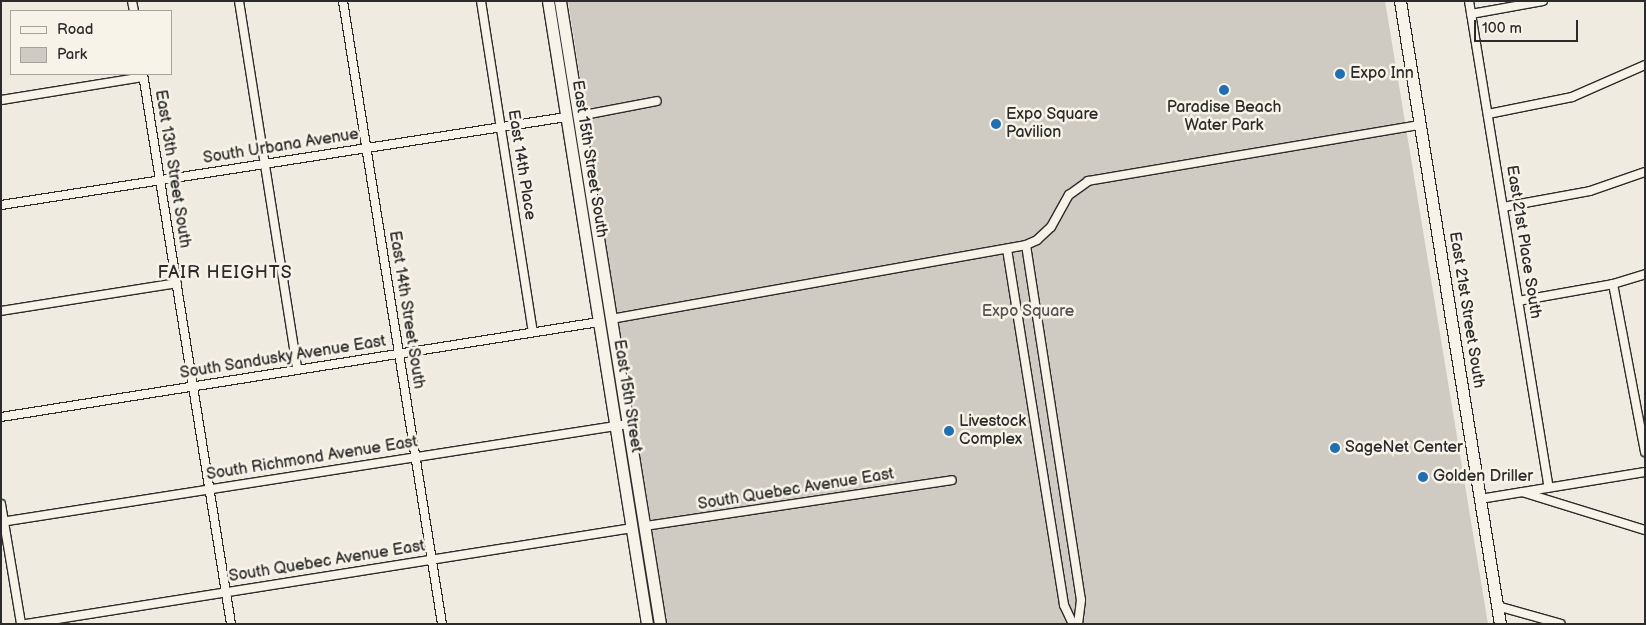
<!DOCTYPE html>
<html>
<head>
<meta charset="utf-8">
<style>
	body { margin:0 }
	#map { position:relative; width:1646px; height:625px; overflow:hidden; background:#efebe0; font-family:"Balsamiq Sans",sans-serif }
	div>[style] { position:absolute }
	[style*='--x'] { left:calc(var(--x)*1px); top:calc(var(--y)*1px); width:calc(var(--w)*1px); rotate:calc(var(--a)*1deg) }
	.green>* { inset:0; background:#cfcbc2 }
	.roads { filter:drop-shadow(1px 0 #2b2b2b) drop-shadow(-1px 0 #2b2b2b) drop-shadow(0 1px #2b2b2b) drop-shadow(0 -1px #2b2b2b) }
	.street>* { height:8px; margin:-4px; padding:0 4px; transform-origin:4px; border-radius:4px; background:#f7f3e8 }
	.secondary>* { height:11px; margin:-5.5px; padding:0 5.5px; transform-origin:5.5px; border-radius:5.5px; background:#f7f3e8 }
	.dots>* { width:14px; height:14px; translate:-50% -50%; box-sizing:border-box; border:2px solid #f7f3e8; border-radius:50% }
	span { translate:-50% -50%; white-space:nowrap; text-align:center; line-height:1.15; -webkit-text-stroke:5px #f7f3e8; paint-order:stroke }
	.poi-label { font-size:16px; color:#2b2b2b }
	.left { translate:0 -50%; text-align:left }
	.street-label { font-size:16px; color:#2b2b2b }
	.park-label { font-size:16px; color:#545351 }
	.neighbourhood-label { font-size:18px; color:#2b2b2b; letter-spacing:1px }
	.frame { position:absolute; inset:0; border:2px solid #2b2b2b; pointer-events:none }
	.legend { position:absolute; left:10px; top:10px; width:162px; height:65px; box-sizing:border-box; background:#f7f3e8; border:1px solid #a5a39c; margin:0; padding:6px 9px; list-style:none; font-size:15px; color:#2b2b2b }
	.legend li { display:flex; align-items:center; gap:10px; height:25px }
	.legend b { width:25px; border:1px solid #a5a39c }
	.scale { position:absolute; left:1474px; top:20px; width:104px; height:22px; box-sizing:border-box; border:2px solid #2b2b2b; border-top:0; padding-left:6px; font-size:15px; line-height:18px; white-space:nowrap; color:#2b2b2b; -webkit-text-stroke:4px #f7f3e8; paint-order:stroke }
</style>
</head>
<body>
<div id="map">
	<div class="green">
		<div style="clip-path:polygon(568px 1px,1385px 1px,1488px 624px,666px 624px)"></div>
	</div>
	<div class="roads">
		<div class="street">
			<div style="--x:132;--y:1;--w:10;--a:79"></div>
			<div style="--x:239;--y:1;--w:373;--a:81"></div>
			<div style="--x:343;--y:1;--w:631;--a:80.97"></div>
			<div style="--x:481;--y:1;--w:335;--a:81.1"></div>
			<div style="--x:1469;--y:1;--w:493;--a:80.7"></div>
			<div style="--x:1471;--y:14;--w:73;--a:-10.2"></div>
			<div style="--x:143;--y:74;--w:557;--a:80.91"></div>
			<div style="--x:1;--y:100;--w:144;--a:-9.2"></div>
			<div style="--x:1488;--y:114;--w:86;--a:-11.4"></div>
			<div style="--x:1572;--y:97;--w:80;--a:-23.7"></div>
			<div style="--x:579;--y:116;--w:79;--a:-10.9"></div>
			<div style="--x:1;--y:205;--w:572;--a:-8.85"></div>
			<div style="--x:1503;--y:207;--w:88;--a:-10.4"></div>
			<div style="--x:1590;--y:191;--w:58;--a:-19.1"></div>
			<div style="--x:1026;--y:245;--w:359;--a:81.2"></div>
			<div style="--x:1081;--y:600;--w:24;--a:97"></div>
			<div style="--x:1007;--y:249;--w:361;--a:80.9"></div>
			<div style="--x:1064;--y:605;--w:21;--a:65"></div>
			<div style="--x:1613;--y:284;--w:171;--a:79.2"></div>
			<div style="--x:1518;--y:301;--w:97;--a:-10.1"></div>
			<div style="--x:1613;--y:284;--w:34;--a:-17"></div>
			<div style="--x:1;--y:311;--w:178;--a:-9"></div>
			<div style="--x:611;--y:319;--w:422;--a:-10.1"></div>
			<div style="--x:1026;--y:245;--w:12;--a:-24"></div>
			<div style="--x:1037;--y:240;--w:19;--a:-43"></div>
			<div style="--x:1051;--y:227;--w:37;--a:-61"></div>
			<div style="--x:1069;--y:195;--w:24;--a:-36"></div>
			<div style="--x:1088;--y:181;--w:337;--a:-9.6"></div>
			<div style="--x:1;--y:417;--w:605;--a:-9.03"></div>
			<div style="--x:1522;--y:492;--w:129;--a:17.2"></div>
			<div style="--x:1480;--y:499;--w:167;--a:-9.3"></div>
			<div style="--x:1;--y:504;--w:122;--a:80.5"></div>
			<div style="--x:1;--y:522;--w:635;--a:-8.88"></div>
			<div style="--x:645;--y:526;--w:310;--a:-8.5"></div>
			<div style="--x:1497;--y:606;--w:66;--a:15.7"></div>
			<div style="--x:26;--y:624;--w:614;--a:-9"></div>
		</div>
		<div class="secondary">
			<div style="--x:548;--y:1;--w:631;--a:80.97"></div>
			<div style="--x:560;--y:1;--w:631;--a:80.88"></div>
			<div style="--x:1400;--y:1;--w:631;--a:80.88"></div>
		</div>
	</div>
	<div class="dots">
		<div style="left:1340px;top:74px;background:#1f6fb2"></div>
		<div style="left:1224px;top:90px;background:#1f6fb2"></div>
		<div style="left:996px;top:124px;background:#1f6fb2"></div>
		<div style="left:949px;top:431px;background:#1f6fb2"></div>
		<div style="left:1335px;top:448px;background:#1f6fb2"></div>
		<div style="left:1423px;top:477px;background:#1f6fb2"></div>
	</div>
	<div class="poi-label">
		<span class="left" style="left:1350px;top:74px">Expo Inn</span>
		<span style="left:1224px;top:117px">Paradise Beach<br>Water Park</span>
		<span class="left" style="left:1006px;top:124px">Expo Square<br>Pavilion</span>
		<span class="left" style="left:959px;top:431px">Livestock<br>Complex</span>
		<span class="left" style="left:1345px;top:448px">SageNet Center</span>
		<span class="left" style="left:1433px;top:477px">Golden Driller</span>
	</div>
	<div class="street-label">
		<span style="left:281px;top:147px;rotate:-9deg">South Urbana Avenue</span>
		<span style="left:589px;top:159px;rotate:81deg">East 15th Street South</span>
		<span style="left:521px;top:165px;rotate:81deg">East 14th Place</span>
		<span style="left:172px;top:169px;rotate:81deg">East 13th Street South</span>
		<span style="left:1523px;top:242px;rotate:81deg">East 21st Place South</span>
		<span style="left:406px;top:310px;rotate:81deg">East 14th Street South</span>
		<span style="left:1466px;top:310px;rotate:81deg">East 21st Street South</span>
		<span style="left:283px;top:358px;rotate:-9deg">South Sandusky Avenue East</span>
		<span style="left:627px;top:396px;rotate:81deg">East 15th Street</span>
		<span style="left:312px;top:459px;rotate:-9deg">South Richmond Avenue East</span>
		<span style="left:796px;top:490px;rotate:-9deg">South Quebec Avenue East</span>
		<span style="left:327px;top:562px;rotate:-9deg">South Quebec Avenue East</span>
	</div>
	<div class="park-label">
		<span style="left:1028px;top:312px">Expo Square</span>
	</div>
	<div class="neighbourhood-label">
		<span style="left:225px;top:273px">FAIR HEIGHTS</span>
	</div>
	<div class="frame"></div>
	<ul class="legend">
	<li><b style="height:6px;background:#f7f3e8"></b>Road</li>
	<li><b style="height:14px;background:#cfcbc2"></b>Park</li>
	</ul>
	<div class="scale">100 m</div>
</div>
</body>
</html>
